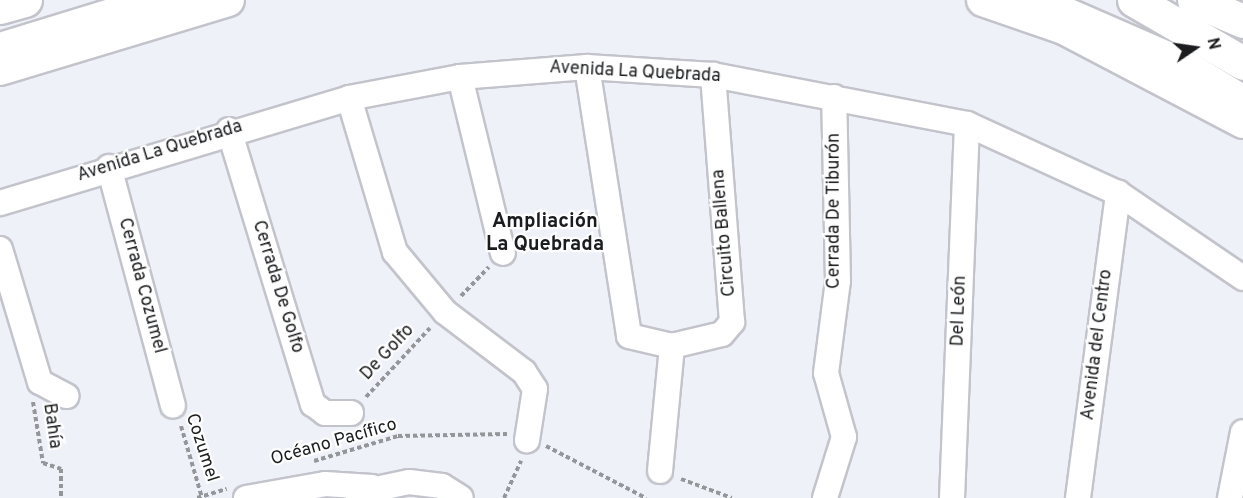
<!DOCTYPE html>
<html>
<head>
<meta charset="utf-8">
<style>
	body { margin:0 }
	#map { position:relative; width:1243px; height:498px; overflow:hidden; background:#eff1f8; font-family:Overpass,sans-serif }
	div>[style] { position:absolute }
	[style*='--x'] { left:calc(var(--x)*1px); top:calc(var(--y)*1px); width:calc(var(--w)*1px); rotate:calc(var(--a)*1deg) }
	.path>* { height:4px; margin-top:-2px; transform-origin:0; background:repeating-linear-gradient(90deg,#94969a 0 4.5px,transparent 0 7.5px) }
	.roads { filter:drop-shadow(2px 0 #c3c4cb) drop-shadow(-2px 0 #c3c4cb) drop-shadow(0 2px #c3c4cb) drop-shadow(0 -2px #c3c4cb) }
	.minor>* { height:24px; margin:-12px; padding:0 12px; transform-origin:12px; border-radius:12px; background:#fff }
	.major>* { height:32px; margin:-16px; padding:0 16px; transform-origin:16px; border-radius:16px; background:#fff }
	.highway>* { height:33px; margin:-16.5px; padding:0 16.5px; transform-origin:16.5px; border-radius:16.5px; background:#fff }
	span { translate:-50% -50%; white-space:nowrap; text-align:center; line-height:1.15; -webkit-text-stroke:4.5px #fefefe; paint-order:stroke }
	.street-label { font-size:18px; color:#1b1c1e }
	.neighbourhood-label { font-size:20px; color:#1b1c1e; font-weight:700 }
	.north { position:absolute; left:1165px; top:18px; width:60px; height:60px; -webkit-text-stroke:4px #fefefe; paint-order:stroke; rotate:77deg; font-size:16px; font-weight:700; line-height:24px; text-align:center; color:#1b1c1e }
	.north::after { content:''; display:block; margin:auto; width:21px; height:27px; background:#1b1c1e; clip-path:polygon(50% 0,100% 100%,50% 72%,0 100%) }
</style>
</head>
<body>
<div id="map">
	<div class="path">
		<div style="--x:461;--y:296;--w:40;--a:-46"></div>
		<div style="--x:366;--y:397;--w:94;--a:-47.2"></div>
		<div style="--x:33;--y:402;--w:62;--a:80.7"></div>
		<div style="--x:43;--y:463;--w:19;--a:18"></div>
		<div style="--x:61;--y:469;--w:29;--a:90"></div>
		<div style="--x:181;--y:426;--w:75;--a:73.7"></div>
		<div style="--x:546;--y:446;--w:113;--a:27.5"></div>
		<div style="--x:314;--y:461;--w:88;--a:-16.6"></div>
		<div style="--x:398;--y:436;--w:109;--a:-1.1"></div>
		<div style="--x:681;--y:479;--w:54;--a:20.4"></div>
		<div style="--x:197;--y:498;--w:31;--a:-17"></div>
		<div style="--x:504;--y:498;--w:41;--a:-65.3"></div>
	</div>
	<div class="roads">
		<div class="minor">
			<div style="--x:587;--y:67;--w:272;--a:81.1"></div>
			<div style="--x:629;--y:336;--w:44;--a:13.1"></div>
			<div style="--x:672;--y:346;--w:51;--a:-13.5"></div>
			<div style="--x:722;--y:334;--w:16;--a:-50"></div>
			<div style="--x:732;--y:322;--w:248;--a:-94.4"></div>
			<div style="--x:460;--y:77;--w:181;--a:76.3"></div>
			<div style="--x:349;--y:98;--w:161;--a:73.4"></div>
			<div style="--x:395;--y:252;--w:78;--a:50.2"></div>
			<div style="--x:445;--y:312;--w:99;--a:37.2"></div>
			<div style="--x:524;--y:372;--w:20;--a:57"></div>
			<div style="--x:535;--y:389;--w:52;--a:98.9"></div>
			<div style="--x:229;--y:130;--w:287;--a:73"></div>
			<div style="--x:313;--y:404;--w:15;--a:37"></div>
			<div style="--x:325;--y:413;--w:26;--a:0"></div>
			<div style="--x:109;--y:167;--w:247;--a:75"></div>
			<div style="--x:0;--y:203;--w:364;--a:-16.7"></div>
			<div style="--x:349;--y:98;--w:113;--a:-10.7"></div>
			<div style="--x:460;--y:77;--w:127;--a:-4.5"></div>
			<div style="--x:587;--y:67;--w:126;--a:3.6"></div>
			<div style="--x:713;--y:75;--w:259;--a:10.9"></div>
			<div style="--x:967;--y:124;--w:166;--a:24.6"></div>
			<div style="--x:1118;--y:193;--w:151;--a:34.2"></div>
			<div style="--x:0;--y:249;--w:139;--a:73.3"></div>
			<div style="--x:40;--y:382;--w:30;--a:28"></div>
			<div style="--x:660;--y:471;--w:126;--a:-84.5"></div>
			<div style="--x:357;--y:493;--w:53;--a:-11.9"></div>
			<div style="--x:409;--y:482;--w:33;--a:7"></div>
			<div style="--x:442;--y:486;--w:22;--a:32"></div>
			<div style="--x:246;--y:498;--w:80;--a:-10"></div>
			<div style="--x:325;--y:484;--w:47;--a:3.7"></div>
			<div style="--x:825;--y:498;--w:64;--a:-72.7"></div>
			<div style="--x:844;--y:437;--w:66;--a:-105.7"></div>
			<div style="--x:826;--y:373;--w:93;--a:-82.6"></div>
			<div style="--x:838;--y:281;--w:184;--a:-91.2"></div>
			<div style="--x:952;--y:498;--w:374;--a:-87.7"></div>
			<div style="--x:1078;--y:498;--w:308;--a:-82.5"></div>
			<div style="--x:1230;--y:498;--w:67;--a:-78.9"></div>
		</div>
		<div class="major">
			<div style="--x:983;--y:0;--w:86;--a:19.1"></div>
			<div style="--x:1064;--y:28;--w:202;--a:27.7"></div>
			<div style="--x:0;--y:69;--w:238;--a:-16.8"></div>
		</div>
		<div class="highway">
			<div style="--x:1034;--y:0;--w:157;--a:23.6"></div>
			<div style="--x:1178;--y:63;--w:76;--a:31"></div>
			<div style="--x:1134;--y:0;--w:126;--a:30"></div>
			<div style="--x:1194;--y:0;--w:53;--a:23.2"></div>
			<div style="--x:0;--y:7;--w:26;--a:-16"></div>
			<div style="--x:0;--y:49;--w:166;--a:-17.1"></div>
		</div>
	</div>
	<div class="street-label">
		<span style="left:635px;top:73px;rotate:3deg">Avenida La Quebrada</span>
		<span style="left:160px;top:152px;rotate:-17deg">Avenida La Quebrada</span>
		<span style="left:835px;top:211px;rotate:-90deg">Cerrada De Tiburón</span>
		<span style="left:725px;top:233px;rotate:-95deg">Circuito Ballena</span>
		<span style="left:141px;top:286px;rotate:75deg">Cerrada Cozumel</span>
		<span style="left:277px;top:287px;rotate:73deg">Cerrada De Golfo</span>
		<span style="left:960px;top:311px;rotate:-88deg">Del León</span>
		<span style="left:1098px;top:345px;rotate:-83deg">Avenida del Centro</span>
		<span style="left:388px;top:353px;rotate:-47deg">De Golfo</span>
		<span style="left:51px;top:426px;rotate:82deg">Bahía</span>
		<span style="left:334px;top:443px;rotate:-16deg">Océano Pacífico</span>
		<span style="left:201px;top:448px;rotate:72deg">Cozumel</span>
	</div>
	<div class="neighbourhood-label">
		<span style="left:545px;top:234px">Ampliación<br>La Quebrada</span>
	</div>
	<div class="north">N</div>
</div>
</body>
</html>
